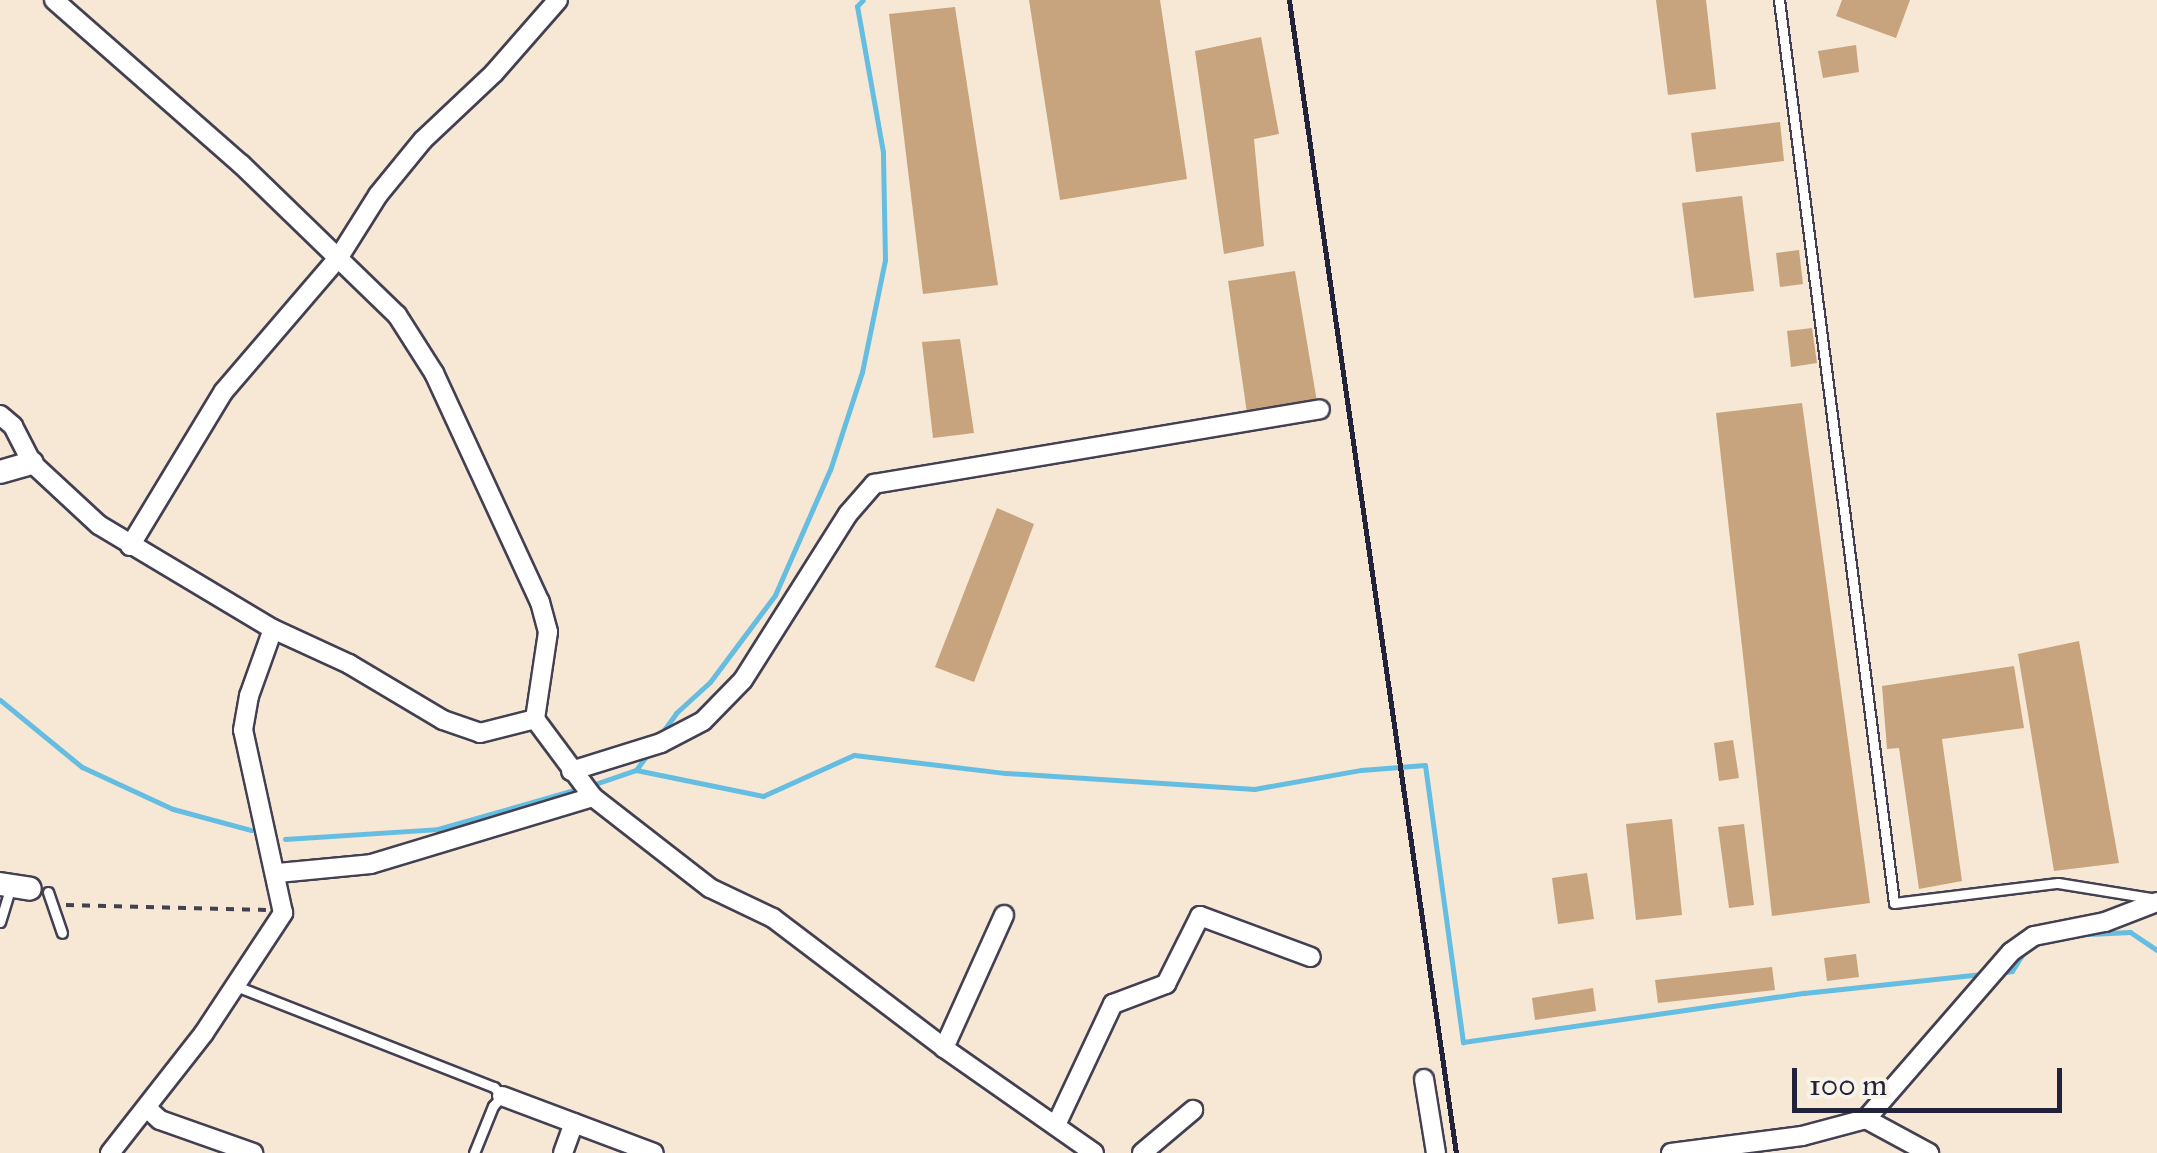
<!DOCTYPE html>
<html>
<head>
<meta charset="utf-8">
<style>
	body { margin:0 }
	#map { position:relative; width:2157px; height:1153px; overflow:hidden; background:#f6e8d4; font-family:"IM FELL Great Primer",serif }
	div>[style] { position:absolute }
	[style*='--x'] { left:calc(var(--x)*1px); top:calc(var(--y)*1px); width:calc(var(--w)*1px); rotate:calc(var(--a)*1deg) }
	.stream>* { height:5px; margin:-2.5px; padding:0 2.5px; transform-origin:2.5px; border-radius:2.5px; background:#65bde2 }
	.building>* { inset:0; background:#c7a37e }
	.path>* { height:4px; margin-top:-2px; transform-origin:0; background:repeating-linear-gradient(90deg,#424052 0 8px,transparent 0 16px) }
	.roads { filter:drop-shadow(2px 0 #424052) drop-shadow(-2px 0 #424052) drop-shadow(0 2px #424052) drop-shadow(0 -2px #424052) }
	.lane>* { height:9px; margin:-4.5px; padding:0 4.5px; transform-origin:4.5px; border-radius:4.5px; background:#fff }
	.street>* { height:18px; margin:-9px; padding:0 9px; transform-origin:9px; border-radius:9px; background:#fff }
	.secondary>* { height:22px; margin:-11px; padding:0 11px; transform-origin:11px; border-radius:11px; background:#fff }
	.rail>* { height:5px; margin:-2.5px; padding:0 2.5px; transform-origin:2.5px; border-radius:2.5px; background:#22223b }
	span { translate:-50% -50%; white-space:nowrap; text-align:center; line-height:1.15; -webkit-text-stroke:10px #f7f3e8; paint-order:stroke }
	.scale { position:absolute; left:1792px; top:1068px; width:270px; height:45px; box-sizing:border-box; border:5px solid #22223b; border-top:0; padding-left:12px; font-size:30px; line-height:35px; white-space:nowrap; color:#22223b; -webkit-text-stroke:8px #f7f3e8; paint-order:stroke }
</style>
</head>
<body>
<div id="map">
	<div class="stream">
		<div style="--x:0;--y:700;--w:106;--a:39.3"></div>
		<div style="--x:82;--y:767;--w:100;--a:24.8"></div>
		<div style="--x:173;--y:809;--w:81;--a:15.1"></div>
		<div style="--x:661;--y:734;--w:26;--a:-54"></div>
		<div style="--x:676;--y:713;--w:46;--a:-42.4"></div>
		<div style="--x:710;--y:682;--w:109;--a:-53.2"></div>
		<div style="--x:775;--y:595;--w:137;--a:-66.3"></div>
		<div style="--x:830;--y:470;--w:103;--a:-71.9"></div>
		<div style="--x:862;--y:372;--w:114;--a:-78.4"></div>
		<div style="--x:885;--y:260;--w:108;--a:-91.1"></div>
		<div style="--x:883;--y:152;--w:148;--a:-100.1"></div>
		<div style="--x:857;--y:6;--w:8;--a:-45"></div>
		<div style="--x:636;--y:770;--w:22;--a:-54"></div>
		<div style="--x:592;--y:785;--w:46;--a:-18.8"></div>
		<div style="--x:636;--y:770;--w:130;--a:11.6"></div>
		<div style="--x:763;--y:796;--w:100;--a:-24.3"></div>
		<div style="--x:854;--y:755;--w:153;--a:6.8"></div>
		<div style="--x:1006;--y:773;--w:249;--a:3.7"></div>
		<div style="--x:1254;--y:789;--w:109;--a:-10.1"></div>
		<div style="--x:1361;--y:770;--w:64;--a:-4.5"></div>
		<div style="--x:1425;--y:765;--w:280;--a:82.2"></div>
		<div style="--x:1463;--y:1042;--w:345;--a:-8.2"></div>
		<div style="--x:1804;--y:993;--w:179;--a:-6.1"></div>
		<div style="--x:285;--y:839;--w:153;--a:-3.7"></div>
		<div style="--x:438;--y:829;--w:149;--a:-16"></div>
		<div style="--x:2089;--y:934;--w:41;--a:-2.8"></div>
		<div style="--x:2130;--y:932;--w:32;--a:34"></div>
		<div style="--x:1998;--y:973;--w:14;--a:-8"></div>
		<div style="--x:2012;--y:971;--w:25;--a:-58"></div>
	</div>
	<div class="building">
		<div style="clip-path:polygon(1029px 0,1160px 0,1187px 179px,1060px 200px)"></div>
		<div style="clip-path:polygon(1656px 0,1706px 0,1716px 89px,1668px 95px)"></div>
		<div style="clip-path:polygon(1842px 0,1910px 0,1896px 38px,1836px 16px)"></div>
		<div style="clip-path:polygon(955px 7px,998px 285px,923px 294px,889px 14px)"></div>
		<div style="clip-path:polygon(1261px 37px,1279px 134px,1254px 139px,1264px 246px,1224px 254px,1195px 51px)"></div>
		<div style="clip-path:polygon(1856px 45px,1859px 72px,1823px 78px,1818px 51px)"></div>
		<div style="clip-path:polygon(1780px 122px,1784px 161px,1696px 172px,1691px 133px)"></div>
		<div style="clip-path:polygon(1742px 196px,1754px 291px,1694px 298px,1682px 203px)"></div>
		<div style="clip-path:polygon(1799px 250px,1803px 284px,1780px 287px,1776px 253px)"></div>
		<div style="clip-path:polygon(1295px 271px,1317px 402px,1247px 413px,1228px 281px)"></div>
		<div style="clip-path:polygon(1812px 328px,1817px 363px,1791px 367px,1787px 331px)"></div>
		<div style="clip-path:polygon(960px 339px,974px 433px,933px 438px,922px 342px)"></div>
		<div style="clip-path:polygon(1802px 403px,1870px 903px,1772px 916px,1716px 413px)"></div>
		<div style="clip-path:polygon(997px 508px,1034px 524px,974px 682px,935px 667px)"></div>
		<div style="clip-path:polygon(2079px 641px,2119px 863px,2054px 871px,2018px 654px)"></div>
		<div style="clip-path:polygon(2014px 666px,2024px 728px,1942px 739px,1962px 881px,1919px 889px,1899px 748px,1887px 749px,1882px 686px)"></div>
		<div style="clip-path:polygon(1733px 740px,1739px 778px,1719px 781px,1714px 743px)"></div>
		<div style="clip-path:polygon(1672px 819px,1682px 915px,1636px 920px,1626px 824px)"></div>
		<div style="clip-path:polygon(1744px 824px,1754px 905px,1729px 908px,1718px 827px)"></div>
		<div style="clip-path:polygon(1587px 873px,1594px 919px,1558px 924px,1552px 878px)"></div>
		<div style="clip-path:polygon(1856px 954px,1859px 977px,1827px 981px,1824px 958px)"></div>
		<div style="clip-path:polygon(1772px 967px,1775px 990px,1658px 1003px,1655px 980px)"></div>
		<div style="clip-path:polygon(1593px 988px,1596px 1011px,1535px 1020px,1532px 998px)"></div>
	</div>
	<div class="path">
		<div style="--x:66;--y:905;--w:200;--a:1.4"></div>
	</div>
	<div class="roads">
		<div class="lane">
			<div style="--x:1779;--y:0;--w:910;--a:82.74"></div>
			<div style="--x:1894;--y:903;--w:165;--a:-7"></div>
			<div style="--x:2058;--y:883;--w:100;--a:9.2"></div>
			<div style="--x:48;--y:892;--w:43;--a:71.1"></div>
			<div style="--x:0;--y:922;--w:34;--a:-73"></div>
			<div style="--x:236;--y:986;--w:277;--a:21.4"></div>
			<div style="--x:494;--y:1087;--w:12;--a:48"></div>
			<div style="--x:502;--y:1096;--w:13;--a:132"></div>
			<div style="--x:493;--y:1106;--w:51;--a:112"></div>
		</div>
		<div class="street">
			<div style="--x:54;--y:0;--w:249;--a:41.3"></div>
			<div style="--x:241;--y:164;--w:217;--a:44.1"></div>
			<div style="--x:397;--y:315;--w:69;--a:57.5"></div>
			<div style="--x:434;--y:373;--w:252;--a:65.2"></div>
			<div style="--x:540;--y:602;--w:31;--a:75"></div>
			<div style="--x:548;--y:632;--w:88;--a:98.5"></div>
			<div style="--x:535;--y:719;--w:97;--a:53.4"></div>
			<div style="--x:593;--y:797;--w:148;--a:37.9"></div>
			<div style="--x:710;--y:888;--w:70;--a:25.5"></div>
			<div style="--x:773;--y:918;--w:215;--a:37.2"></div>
			<div style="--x:944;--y:1048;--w:183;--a:35"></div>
			<div style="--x:0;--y:415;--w:17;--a:40"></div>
			<div style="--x:13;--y:426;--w:42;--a:62.8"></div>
			<div style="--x:32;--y:463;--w:91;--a:42.8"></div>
			<div style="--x:99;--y:525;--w:203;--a:30.9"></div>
			<div style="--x:273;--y:629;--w:84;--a:24.7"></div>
			<div style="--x:349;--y:664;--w:109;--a:30.8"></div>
			<div style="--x:443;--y:720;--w:39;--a:19"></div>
			<div style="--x:480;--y:733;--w:57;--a:-14.3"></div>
			<div style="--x:130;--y:546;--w:181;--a:-58.8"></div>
			<div style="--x:224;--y:391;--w:177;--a:-49.4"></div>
			<div style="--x:339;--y:257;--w:73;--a:-57.8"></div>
			<div style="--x:378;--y:195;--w:71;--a:-50.7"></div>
			<div style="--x:423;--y:140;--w:98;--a:-43.3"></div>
			<div style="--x:494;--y:73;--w:97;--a:-48.8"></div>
			<div style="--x:571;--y:771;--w:94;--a:-17.3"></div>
			<div style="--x:661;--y:743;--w:47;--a:-27.6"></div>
			<div style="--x:703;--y:721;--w:57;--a:-45.7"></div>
			<div style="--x:743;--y:680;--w:196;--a:-57.7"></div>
			<div style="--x:848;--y:514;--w:40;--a:-49"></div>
			<div style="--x:874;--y:484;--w:452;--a:-9.5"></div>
			<div style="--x:278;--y:873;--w:93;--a:-5.5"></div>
			<div style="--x:371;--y:864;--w:232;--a:-16.8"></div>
			<div style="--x:944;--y:1048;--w:146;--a:-65.7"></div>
			<div style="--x:1424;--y:1079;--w:75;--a:80.8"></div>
			<div style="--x:502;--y:1096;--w:162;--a:20.6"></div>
			<div style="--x:148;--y:1109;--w:16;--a:43"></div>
			<div style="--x:160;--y:1120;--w:99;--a:19.5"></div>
			<div style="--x:1866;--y:1119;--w:72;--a:28.4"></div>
			<div style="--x:1056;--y:1125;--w:134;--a:-64.8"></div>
			<div style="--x:1113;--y:1004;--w:57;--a:-20.7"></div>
			<div style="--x:1166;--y:984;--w:76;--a:-63.4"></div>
			<div style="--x:1200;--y:916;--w:118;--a:20.3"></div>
			<div style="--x:110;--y:1153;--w:152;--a:-51.9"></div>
			<div style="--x:204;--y:1033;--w:144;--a:-56.6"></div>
			<div style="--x:283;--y:913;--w:187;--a:-102.3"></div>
			<div style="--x:243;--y:730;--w:35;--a:-80"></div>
			<div style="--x:249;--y:696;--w:71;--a:-70.3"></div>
			<div style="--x:563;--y:1153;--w:32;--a:-70"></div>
			<div style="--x:1142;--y:1153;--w:67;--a:-40.1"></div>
			<div style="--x:1671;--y:1153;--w:132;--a:-7.4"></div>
			<div style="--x:1802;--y:1136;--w:66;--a:-14.9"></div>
			<div style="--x:1866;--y:1119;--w:221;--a:-49"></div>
			<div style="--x:2011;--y:952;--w:28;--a:-35"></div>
			<div style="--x:2034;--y:936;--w:72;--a:-11.2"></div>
			<div style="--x:2105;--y:922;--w:56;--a:-21"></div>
		</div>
		<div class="secondary">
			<div style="--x:0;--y:472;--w:33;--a:-16"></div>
			<div style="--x:0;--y:884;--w:30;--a:9"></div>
		</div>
	</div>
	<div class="rail">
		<div style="--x:1289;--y:0;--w:1165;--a:81.76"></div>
	</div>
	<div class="scale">100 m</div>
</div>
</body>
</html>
